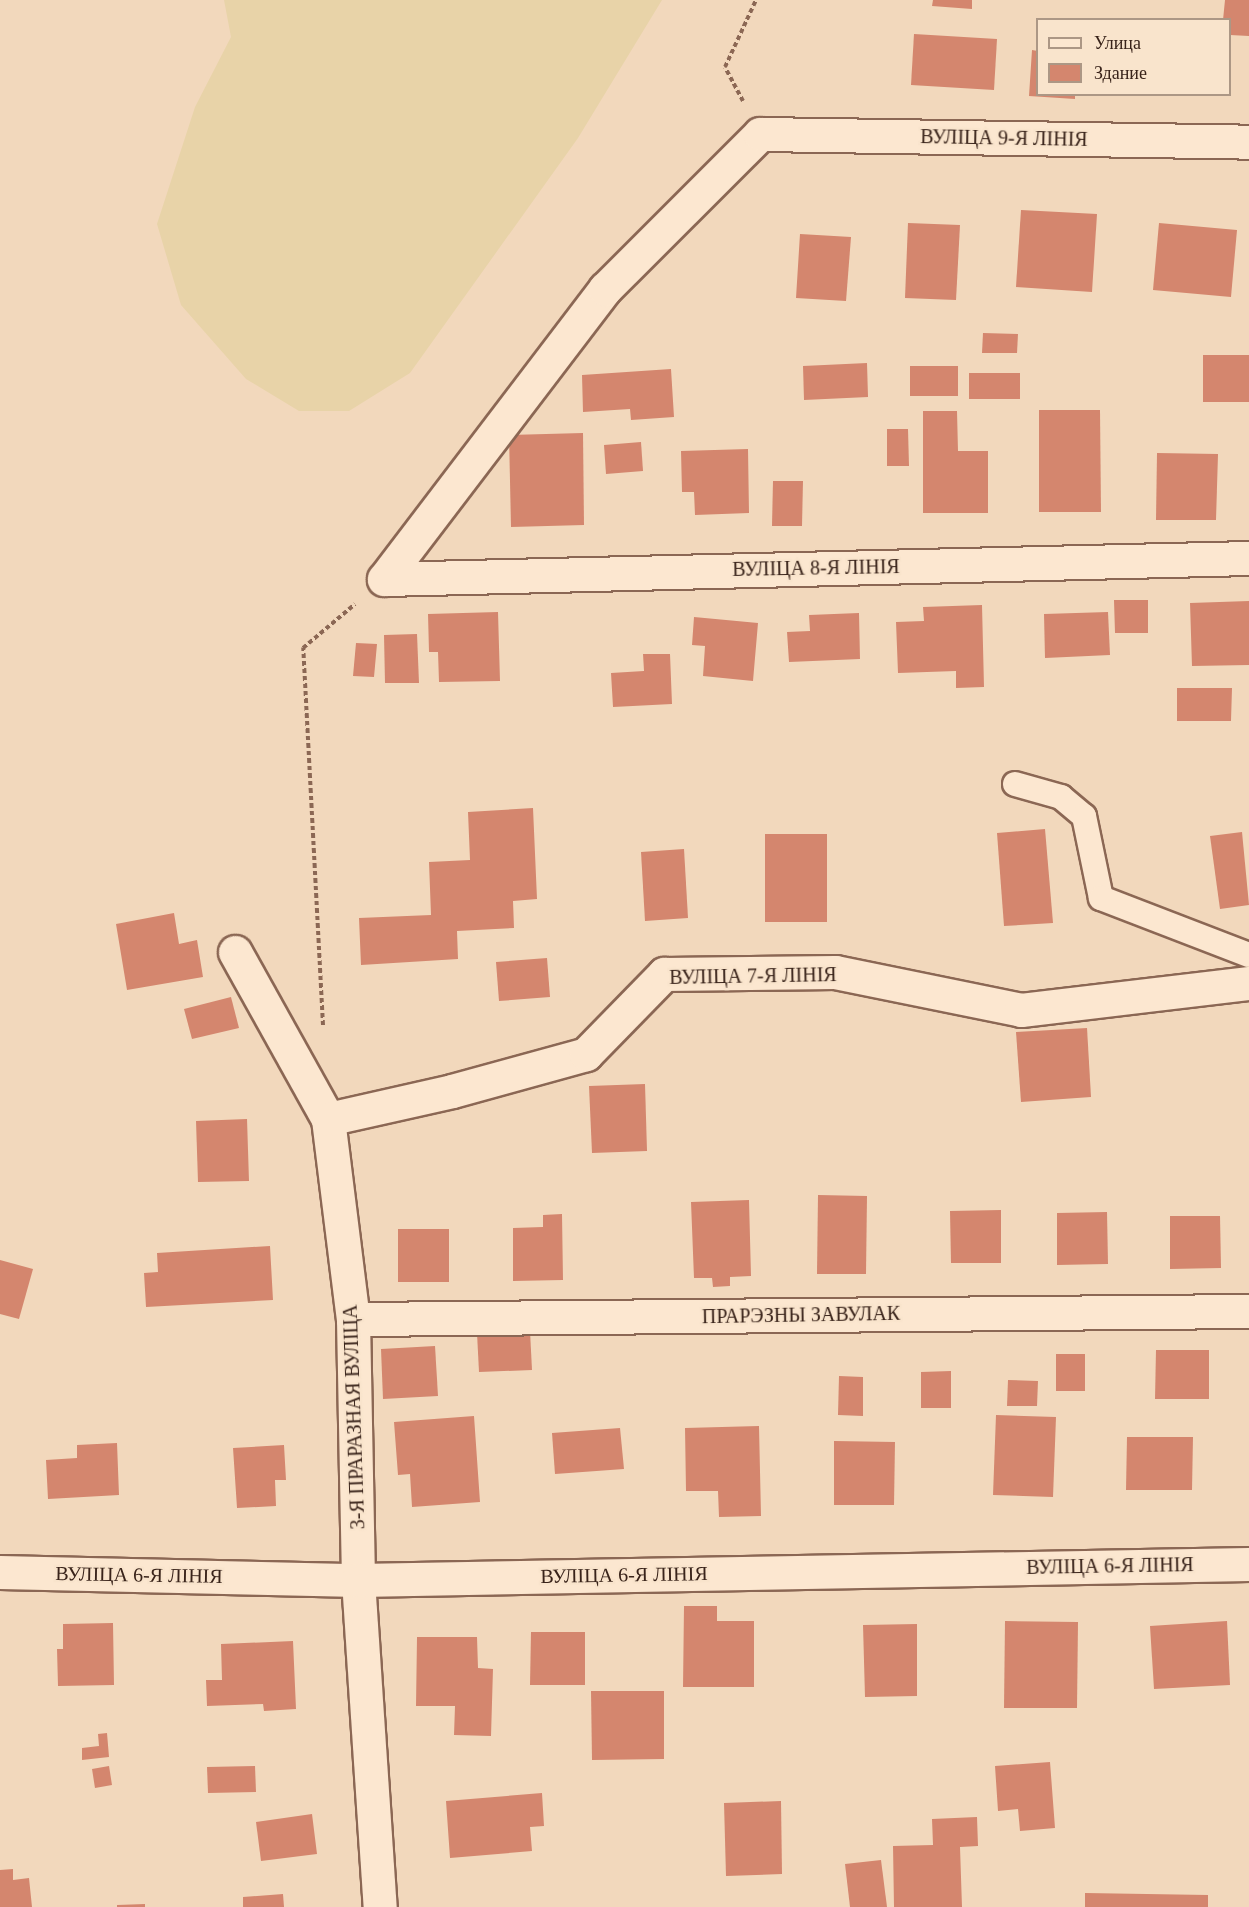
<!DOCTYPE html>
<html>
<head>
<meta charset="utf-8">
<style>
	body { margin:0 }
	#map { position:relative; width:1249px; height:1907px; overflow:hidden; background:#f2d8bc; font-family:Georgia,serif }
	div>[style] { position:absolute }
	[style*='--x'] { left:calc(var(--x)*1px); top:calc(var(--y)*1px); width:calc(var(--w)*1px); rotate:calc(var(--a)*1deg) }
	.farmland>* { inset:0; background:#e8d3a8 }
	.building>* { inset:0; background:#d4866e }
	.path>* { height:4px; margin-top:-2px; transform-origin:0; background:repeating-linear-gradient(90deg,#8b6754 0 4.5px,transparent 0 7.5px) }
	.roads { filter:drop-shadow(2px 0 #8b6754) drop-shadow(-2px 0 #8b6754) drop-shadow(0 2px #8b6754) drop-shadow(0 -2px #8b6754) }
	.lane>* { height:24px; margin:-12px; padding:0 12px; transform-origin:12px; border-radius:12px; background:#fce7d0 }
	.street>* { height:33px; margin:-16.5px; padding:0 16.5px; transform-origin:16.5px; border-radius:16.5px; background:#fce7d0 }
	span { translate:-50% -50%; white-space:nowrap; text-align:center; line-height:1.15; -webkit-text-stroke:4.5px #f9e4cc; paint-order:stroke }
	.street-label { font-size:20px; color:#39231a }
	.legend { position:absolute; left:1036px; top:18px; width:195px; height:78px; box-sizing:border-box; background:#f9e4cc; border:2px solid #ac9785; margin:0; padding:8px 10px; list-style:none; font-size:18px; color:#39231a }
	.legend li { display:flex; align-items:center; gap:12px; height:30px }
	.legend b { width:30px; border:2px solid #ac9785 }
</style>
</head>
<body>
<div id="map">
	<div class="farmland">
		<div style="clip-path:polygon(224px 0,662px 0,578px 138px,410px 373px,349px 411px,299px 411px,246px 379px,181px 305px,157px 224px,195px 107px,231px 37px)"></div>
	</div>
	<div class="building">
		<div style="clip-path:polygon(933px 0,972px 0,972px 9px,932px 6px)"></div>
		<div style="clip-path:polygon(1225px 0,1249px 0,1249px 36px,1230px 35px,1230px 20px,1223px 20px)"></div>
		<div style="clip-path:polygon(914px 34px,997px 39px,994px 90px,911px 85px)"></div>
		<div style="clip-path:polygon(1032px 50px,1038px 51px,1038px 94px,1075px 94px,1075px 99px,1029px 96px)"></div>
		<div style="clip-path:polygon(1021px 210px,1097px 214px,1092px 292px,1016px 287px)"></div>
		<div style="clip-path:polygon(908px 223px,960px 225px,956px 300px,905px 298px)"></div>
		<div style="clip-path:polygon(1159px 223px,1237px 230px,1231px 297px,1153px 290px)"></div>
		<div style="clip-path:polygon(800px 234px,851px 237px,846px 301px,796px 298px)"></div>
		<div style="clip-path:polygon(983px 333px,1018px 334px,1017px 353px,982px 353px)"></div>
		<div style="clip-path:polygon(1203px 355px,1249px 355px,1249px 402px,1203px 402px)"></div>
		<div style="clip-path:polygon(867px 363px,868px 397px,804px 400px,803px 366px)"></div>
		<div style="clip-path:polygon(910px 366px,958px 366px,958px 396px,910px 396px)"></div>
		<div style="clip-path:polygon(671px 369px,674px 417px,631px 420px,630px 409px,583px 412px,582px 375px)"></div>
		<div style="clip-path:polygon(969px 373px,1020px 373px,1020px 399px,969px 399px)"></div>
		<div style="clip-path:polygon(1039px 410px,1100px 410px,1101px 512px,1039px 512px)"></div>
		<div style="clip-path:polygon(923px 411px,957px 411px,958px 451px,988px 451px,988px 513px,923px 513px)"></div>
		<div style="clip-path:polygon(887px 429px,908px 429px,909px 466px,887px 466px)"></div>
		<div style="clip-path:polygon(583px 433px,584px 525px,511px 527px,509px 435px)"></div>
		<div style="clip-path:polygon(641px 442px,643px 471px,606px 474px,604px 445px)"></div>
		<div style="clip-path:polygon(748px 449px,749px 513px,695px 515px,694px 492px,682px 492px,681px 451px)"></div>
		<div style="clip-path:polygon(1157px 453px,1218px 454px,1216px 520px,1156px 520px)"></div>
		<div style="clip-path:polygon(773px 481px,803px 481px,802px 526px,772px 526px)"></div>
		<div style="clip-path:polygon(1114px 600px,1148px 600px,1148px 633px,1115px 633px)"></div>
		<div style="clip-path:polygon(1249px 601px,1249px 665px,1192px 666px,1190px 603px)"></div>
		<div style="clip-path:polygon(982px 605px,984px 687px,956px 688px,956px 671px,898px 673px,896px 622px,924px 621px,923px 607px)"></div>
		<div style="clip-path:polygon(498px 612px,500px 681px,439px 682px,438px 652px,429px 652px,428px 614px)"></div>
		<div style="clip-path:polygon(1108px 612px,1110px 655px,1045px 658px,1044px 614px)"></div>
		<div style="clip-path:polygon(859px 613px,860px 659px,789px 662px,787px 632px,810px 631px,809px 615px)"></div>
		<div style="clip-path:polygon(694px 617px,758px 623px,753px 681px,703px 676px,705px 646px,692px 645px)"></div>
		<div style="clip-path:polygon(417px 634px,419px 683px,385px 683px,384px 635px)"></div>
		<div style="clip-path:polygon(356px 643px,377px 644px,374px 677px,353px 676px)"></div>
		<div style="clip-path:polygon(643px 654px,670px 654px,672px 704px,613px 707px,611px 673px,644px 671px)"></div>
		<div style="clip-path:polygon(1177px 688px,1232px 688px,1231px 721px,1177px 721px)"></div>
		<div style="clip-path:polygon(533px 808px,537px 899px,513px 901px,514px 928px,457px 931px,458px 959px,361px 965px,359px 918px,431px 915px,429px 862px,470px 860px,468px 812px)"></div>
		<div style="clip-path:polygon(1045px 829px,1053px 923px,1004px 926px,997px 833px)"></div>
		<div style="clip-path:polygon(1242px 832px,1249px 905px,1220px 909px,1210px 836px)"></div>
		<div style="clip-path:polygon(765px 834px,827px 834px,827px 922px,765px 922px)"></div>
		<div style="clip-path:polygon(684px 849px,688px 918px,645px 921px,641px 852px)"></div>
		<div style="clip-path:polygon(174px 913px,179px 944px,197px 940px,203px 977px,127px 990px,116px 924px)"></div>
		<div style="clip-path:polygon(547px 958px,550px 997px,499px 1001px,496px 962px)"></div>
		<div style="clip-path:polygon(231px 997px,239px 1028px,192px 1039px,184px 1009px)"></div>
		<div style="clip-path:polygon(1087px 1028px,1091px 1097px,1021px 1102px,1016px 1032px)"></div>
		<div style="clip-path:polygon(645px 1084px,647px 1151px,592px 1153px,589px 1086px)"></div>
		<div style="clip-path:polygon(247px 1119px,249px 1181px,198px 1182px,196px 1121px)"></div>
		<div style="clip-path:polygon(818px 1195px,867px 1196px,866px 1274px,817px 1274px)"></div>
		<div style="clip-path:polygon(749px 1200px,751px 1276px,730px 1277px,730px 1286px,713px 1287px,712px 1278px,694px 1278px,691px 1202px)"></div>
		<div style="clip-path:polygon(1001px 1210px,1001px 1263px,951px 1263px,950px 1211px)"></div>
		<div style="clip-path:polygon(1107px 1212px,1108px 1264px,1057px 1265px,1057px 1213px)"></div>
		<div style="clip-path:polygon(562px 1214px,563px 1280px,513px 1281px,513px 1228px,543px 1227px,543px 1215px)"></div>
		<div style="clip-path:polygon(1170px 1216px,1220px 1216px,1221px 1268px,1170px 1269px)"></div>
		<div style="clip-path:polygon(398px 1229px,449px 1229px,449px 1282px,398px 1282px)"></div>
		<div style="clip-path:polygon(270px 1246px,273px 1300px,146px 1307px,144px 1273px,158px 1272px,157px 1253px)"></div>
		<div style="clip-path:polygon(0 1260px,33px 1269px,19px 1319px,0 1314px)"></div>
		<div style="clip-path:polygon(530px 1331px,532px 1370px,479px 1372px,477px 1333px)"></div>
		<div style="clip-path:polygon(435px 1346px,438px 1396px,383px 1399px,381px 1349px)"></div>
		<div style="clip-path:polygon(1156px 1350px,1209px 1350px,1209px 1399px,1155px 1399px)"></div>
		<div style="clip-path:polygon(1056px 1354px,1085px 1354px,1085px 1391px,1056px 1391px)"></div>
		<div style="clip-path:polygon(951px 1371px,951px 1408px,921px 1408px,921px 1372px)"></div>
		<div style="clip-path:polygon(839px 1376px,863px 1377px,863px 1416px,838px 1415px)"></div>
		<div style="clip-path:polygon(1008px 1380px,1038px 1381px,1037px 1406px,1007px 1406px)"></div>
		<div style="clip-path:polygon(996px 1415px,1056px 1417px,1053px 1497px,993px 1495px)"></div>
		<div style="clip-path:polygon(474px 1416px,480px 1502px,412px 1507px,410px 1474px,398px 1475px,394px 1422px)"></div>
		<div style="clip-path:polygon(759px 1426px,761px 1516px,719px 1517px,718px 1491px,686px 1491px,685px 1428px)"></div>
		<div style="clip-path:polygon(620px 1428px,624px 1469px,555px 1474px,552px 1433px)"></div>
		<div style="clip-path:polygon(1127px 1437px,1193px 1437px,1192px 1490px,1126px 1490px)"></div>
		<div style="clip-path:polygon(834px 1441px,895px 1442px,894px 1505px,834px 1505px)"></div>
		<div style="clip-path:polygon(117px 1443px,119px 1495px,48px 1499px,46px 1460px,77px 1458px,77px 1445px)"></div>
		<div style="clip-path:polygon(284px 1445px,286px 1480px,275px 1480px,276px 1506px,237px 1508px,233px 1448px)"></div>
		<div style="clip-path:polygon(684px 1606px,717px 1606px,717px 1621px,754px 1621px,754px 1687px,683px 1687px)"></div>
		<div style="clip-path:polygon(1005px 1621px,1078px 1622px,1077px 1708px,1004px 1708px)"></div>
		<div style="clip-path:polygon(1227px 1621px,1230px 1685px,1154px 1689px,1150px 1626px)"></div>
		<div style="clip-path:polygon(113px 1623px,114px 1685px,58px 1686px,57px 1649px,63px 1649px,63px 1624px)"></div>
		<div style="clip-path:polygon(917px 1624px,917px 1696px,865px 1697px,863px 1625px)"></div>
		<div style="clip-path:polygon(531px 1632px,585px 1632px,585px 1685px,530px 1685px)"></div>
		<div style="clip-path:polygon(417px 1637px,477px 1637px,478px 1668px,493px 1669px,491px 1736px,454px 1735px,455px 1706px,416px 1706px)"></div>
		<div style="clip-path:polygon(293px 1641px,296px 1709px,264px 1711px,263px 1704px,207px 1706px,206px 1680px,222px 1680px,221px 1644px)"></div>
		<div style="clip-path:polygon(591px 1691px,664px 1691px,664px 1759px,592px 1760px)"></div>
		<div style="clip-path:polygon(107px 1733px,109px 1757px,82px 1760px,82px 1748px,99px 1746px,98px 1734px)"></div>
		<div style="clip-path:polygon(1050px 1762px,1055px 1828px,1020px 1831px,1018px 1809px,998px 1811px,995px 1766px)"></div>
		<div style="clip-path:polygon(109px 1766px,112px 1785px,95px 1788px,92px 1769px)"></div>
		<div style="clip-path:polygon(255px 1766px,256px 1792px,208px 1793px,207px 1767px)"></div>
		<div style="clip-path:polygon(542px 1793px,544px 1826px,530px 1827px,532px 1851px,450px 1858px,446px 1801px)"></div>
		<div style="clip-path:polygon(781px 1801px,782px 1874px,726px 1876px,724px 1803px)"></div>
		<div style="clip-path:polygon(312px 1814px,317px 1854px,261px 1861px,256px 1822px)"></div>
		<div style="clip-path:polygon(977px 1817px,978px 1846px,960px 1847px,962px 1907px,894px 1907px,893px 1846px,933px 1845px,932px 1819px)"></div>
		<div style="clip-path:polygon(881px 1860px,887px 1907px,850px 1907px,845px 1864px)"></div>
		<div style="clip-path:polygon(13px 1869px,13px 1880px,29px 1878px,32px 1907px,0 1907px,0 1870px)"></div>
		<div style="clip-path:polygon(1085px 1893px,1208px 1895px,1208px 1907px,1085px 1907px)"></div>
		<div style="clip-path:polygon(283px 1894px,284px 1907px,243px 1907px,243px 1897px)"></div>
		<div style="clip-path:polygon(145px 1904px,145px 1907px,117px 1907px,117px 1905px)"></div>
	</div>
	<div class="path">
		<div style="--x:743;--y:101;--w:38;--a:-118"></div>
		<div style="--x:725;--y:67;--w:74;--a:-65.2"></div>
		<div style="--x:323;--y:1025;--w:378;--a:-93"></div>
		<div style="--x:303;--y:648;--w:68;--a:-40.2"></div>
	</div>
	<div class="roads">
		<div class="lane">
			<div style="--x:1015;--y:784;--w:48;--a:15.8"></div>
			<div style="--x:1061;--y:797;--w:30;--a:40"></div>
			<div style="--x:1084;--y:816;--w:84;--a:78.3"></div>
			<div style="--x:1101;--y:898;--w:159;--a:21.1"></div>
		</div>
		<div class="street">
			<div style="--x:384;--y:579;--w:365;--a:-52.7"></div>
			<div style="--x:605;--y:289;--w:219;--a:-45"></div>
			<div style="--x:760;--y:134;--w:489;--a:0.9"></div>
			<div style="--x:384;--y:579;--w:865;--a:-1.39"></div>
			<div style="--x:235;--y:952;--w:191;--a:60.9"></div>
			<div style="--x:328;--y:1119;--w:202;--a:82.9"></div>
			<div style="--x:353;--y:1319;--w:261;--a:88.9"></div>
			<div style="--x:358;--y:1580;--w:328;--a:86.2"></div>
			<div style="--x:328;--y:1119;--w:127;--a:-12.7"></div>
			<div style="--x:452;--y:1091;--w:139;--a:-15.4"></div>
			<div style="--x:586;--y:1054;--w:112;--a:-45.7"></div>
			<div style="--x:664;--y:974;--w:171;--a:-0.7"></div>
			<div style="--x:835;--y:972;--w:190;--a:11.5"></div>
			<div style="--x:1021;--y:1010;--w:230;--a:-6.8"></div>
			<div style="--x:353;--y:1319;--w:896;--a:-0.51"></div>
			<div style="--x:0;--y:1572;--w:358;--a:1.3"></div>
			<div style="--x:358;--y:1580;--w:891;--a:-1.03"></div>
		</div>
	</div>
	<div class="street-label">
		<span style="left:1004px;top:138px;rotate:1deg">ВУЛІЦА 9-Я ЛІНІЯ</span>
		<span style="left:816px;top:568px;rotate:-1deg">ВУЛІЦА 8-Я ЛІНІЯ</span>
		<span style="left:753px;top:976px;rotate:-1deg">ВУЛІЦА 7-Я ЛІНІЯ</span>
		<span style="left:801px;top:1315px;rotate:-1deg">ПРАРЭЗНЫ ЗАВУЛАК</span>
		<span style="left:354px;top:1417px;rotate:-92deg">3-Я ПРАРАЗНАЯ ВУЛІЦА</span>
		<span style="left:1110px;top:1566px;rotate:-1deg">ВУЛІЦА 6-Я ЛІНІЯ</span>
		<span style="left:139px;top:1575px;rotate:1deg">ВУЛІЦА 6-Я ЛІНІЯ</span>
		<span style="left:624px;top:1575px;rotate:-1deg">ВУЛІЦА 6-Я ЛІНІЯ</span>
	</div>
	<ul class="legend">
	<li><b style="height:8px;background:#fce7d0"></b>Улица</li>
	<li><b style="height:16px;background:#d4866e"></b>Здание</li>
	</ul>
</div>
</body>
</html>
